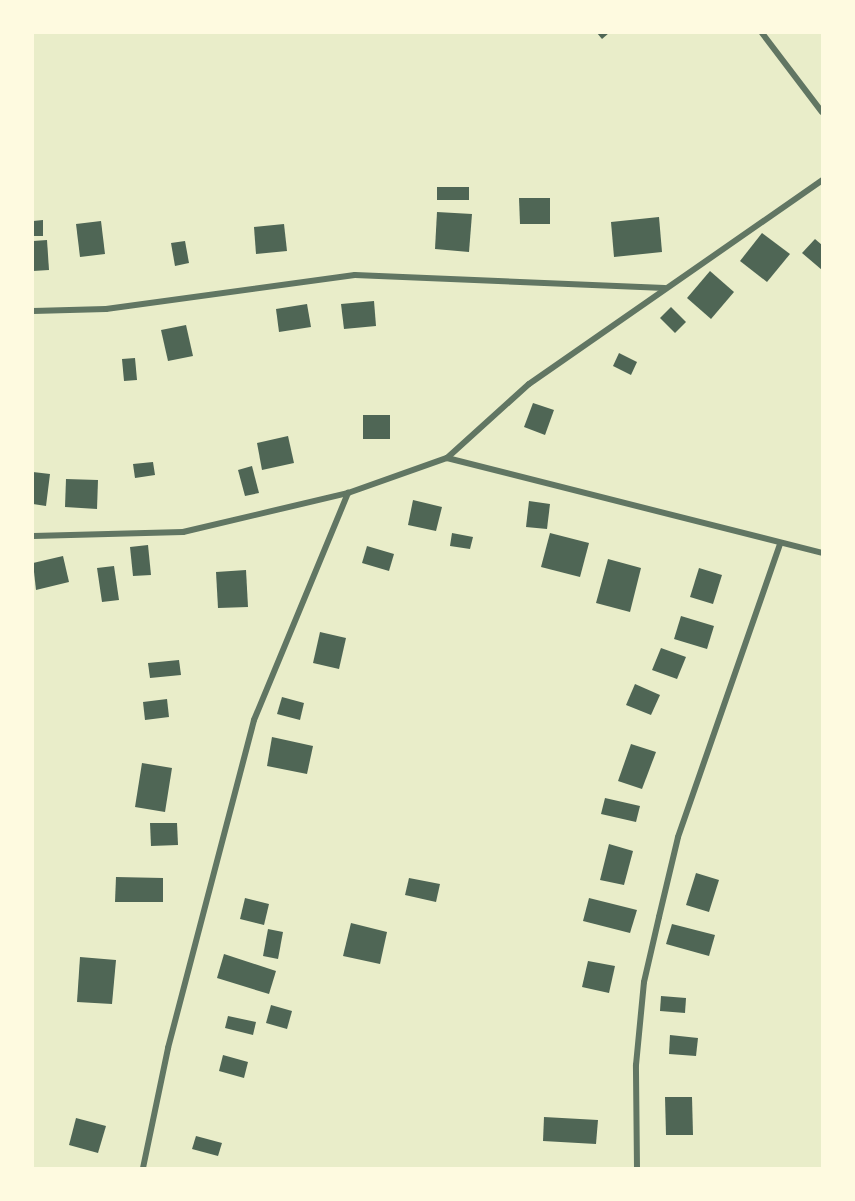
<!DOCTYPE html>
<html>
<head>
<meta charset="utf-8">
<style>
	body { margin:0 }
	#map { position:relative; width:855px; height:1201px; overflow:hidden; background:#e9edc9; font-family:"Open Sans",sans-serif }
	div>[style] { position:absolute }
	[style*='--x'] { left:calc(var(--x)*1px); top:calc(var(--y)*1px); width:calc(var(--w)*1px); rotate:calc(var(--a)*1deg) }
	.building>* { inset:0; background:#4f6655 }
	.minor>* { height:6px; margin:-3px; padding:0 3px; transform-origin:3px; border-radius:3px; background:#617663 }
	span { translate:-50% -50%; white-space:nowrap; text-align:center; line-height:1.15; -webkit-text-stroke:4.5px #fefae0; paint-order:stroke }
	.frame { position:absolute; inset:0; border:34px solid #fefae0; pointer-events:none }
</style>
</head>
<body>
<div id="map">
	<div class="building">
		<div style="clip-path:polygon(597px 33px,609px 33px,602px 39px)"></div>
		<div style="clip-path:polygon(437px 187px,469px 187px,469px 200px,437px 200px)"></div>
		<div style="clip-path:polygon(519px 198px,550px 198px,550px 224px,520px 224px)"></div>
		<div style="clip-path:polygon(437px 212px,472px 214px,469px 252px,435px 249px)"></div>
		<div style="clip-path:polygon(659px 217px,662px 252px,614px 257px,611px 222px)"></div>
		<div style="clip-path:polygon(43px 220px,43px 236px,33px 236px,33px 221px)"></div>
		<div style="clip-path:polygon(101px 221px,105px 254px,80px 257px,76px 224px)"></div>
		<div style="clip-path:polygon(284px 224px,287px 251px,256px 254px,254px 227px)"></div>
		<div style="clip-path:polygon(762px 233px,790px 254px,767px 282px,740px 261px)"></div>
		<div style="clip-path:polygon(815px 239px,822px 245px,822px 270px,802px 253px)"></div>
		<div style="clip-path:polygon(47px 240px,49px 270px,33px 271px,33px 241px)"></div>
		<div style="clip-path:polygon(185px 241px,189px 263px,175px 266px,171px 243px)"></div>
		<div style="clip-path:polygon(710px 271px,734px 292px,711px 319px,687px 298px)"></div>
		<div style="clip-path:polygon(374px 301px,376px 326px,344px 329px,341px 304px)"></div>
		<div style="clip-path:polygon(307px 304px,311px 327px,279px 332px,276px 309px)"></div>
		<div style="clip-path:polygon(671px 307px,686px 322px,675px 333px,660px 318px)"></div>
		<div style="clip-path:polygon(186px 325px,193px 356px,168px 361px,161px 330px)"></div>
		<div style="clip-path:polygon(619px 353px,637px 362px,631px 375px,613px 366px)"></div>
		<div style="clip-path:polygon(135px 358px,137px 380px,124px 381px,122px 359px)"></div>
		<div style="clip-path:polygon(533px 403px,554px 410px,545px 435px,524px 427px)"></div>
		<div style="clip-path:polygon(363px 415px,390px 415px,390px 439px,363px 439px)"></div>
		<div style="clip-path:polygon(288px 436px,294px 463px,262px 470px,257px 443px)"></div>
		<div style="clip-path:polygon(153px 462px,155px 475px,135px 478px,133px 464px)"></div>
		<div style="clip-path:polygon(252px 466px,259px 493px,245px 496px,238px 470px)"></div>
		<div style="clip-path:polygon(33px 472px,50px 474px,46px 506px,33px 504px)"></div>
		<div style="clip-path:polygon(66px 479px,98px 480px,97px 509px,65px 507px)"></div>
		<div style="clip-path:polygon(413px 500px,442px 507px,436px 531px,408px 525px)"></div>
		<div style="clip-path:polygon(529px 501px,550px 504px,547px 529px,526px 527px)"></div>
		<div style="clip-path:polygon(452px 533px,473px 537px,470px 549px,450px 546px)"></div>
		<div style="clip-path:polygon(550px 533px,589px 543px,580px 577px,541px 567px)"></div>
		<div style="clip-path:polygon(148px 545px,151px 575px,133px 576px,130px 547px)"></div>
		<div style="clip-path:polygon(367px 546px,394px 554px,389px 571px,362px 563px)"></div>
		<div style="clip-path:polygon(63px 556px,69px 582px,36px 590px,33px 563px)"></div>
		<div style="clip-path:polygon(608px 559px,641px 568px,630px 612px,596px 603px)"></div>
		<div style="clip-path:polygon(114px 566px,119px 600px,102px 602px,97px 568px)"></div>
		<div style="clip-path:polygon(699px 568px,722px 575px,713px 604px,690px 597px)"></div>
		<div style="clip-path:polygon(246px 570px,248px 607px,218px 608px,216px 572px)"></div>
		<div style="clip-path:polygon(681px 616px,714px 626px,707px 649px,674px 639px)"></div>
		<div style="clip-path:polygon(320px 632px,346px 638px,339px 669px,313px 663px)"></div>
		<div style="clip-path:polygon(661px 648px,686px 657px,677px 679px,652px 670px)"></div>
		<div style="clip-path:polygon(179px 660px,181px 675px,150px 678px,148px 663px)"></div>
		<div style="clip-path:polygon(635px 684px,660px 695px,651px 715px,626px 705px)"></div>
		<div style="clip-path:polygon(282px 697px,304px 703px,300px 720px,277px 714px)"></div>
		<div style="clip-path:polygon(167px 699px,169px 717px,145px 720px,143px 702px)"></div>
		<div style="clip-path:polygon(272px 737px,313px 746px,307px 774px,267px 766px)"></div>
		<div style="clip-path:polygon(631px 744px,656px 752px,642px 789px,618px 781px)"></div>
		<div style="clip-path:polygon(142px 763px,172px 768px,165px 812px,135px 807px)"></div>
		<div style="clip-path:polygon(605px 798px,640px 806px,636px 822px,601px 814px)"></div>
		<div style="clip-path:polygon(150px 823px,177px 823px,178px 845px,151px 846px)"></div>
		<div style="clip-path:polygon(609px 844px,633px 851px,624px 885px,600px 880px)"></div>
		<div style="clip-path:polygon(696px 873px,719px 880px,709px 912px,686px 905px)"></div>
		<div style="clip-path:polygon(116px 877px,163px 878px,163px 902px,115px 902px)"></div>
		<div style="clip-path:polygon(409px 878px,440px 884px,436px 902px,405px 895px)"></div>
		<div style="clip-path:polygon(245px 898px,269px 904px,264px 925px,240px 919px)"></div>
		<div style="clip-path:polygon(589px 898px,637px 910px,630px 933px,583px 921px)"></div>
		<div style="clip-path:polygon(351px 923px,387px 932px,380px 964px,343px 956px)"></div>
		<div style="clip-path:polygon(672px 924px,715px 935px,709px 956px,666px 944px)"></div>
		<div style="clip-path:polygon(268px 929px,283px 932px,278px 959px,263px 956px)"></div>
		<div style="clip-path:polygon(224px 954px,276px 971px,269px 994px,217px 978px)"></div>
		<div style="clip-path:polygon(80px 957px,116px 960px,112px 1004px,77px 1002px)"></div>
		<div style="clip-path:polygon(588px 961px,615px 966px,609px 993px,582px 987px)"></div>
		<div style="clip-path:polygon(661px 996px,686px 998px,685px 1013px,660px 1011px)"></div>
		<div style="clip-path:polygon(271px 1005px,292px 1011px,287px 1029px,266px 1023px)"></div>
		<div style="clip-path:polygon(228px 1016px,256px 1022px,253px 1035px,225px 1028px)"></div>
		<div style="clip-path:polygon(670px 1035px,698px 1038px,696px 1056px,669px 1054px)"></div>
		<div style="clip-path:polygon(223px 1055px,248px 1062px,244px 1078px,219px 1071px)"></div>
		<div style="clip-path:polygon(665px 1097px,692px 1097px,693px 1135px,666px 1135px)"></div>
		<div style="clip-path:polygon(544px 1117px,598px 1120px,596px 1144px,543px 1141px)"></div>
		<div style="clip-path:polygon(76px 1118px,106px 1126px,98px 1153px,69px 1145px)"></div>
		<div style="clip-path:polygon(196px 1136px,222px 1143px,218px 1156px,192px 1149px)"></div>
	</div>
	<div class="minor">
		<div style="--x:762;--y:33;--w:99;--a:52.8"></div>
		<div style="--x:33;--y:311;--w:73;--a:-1.6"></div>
		<div style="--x:106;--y:309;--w:251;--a:-7.8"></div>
		<div style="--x:355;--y:275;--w:310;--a:2.4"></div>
		<div style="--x:447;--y:458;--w:110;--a:-42.1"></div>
		<div style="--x:529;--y:384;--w:357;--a:-34.8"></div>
		<div style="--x:33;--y:536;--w:150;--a:-1.5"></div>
		<div style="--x:183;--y:532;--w:170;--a:-13.3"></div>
		<div style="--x:348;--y:493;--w:105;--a:-19.5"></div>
		<div style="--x:447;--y:458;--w:387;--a:14.2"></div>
		<div style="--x:143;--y:1168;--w:123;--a:-78.2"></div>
		<div style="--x:168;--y:1048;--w:339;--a:-75.3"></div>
		<div style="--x:254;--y:720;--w:246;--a:-67.5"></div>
		<div style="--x:637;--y:1168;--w:103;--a:-90.6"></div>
		<div style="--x:636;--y:1065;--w:83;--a:-84.5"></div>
		<div style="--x:644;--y:982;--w:67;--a:-77"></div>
		<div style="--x:659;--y:917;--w:82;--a:-76.6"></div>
		<div style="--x:678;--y:837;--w:310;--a:-70.8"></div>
	</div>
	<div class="frame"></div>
</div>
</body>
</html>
